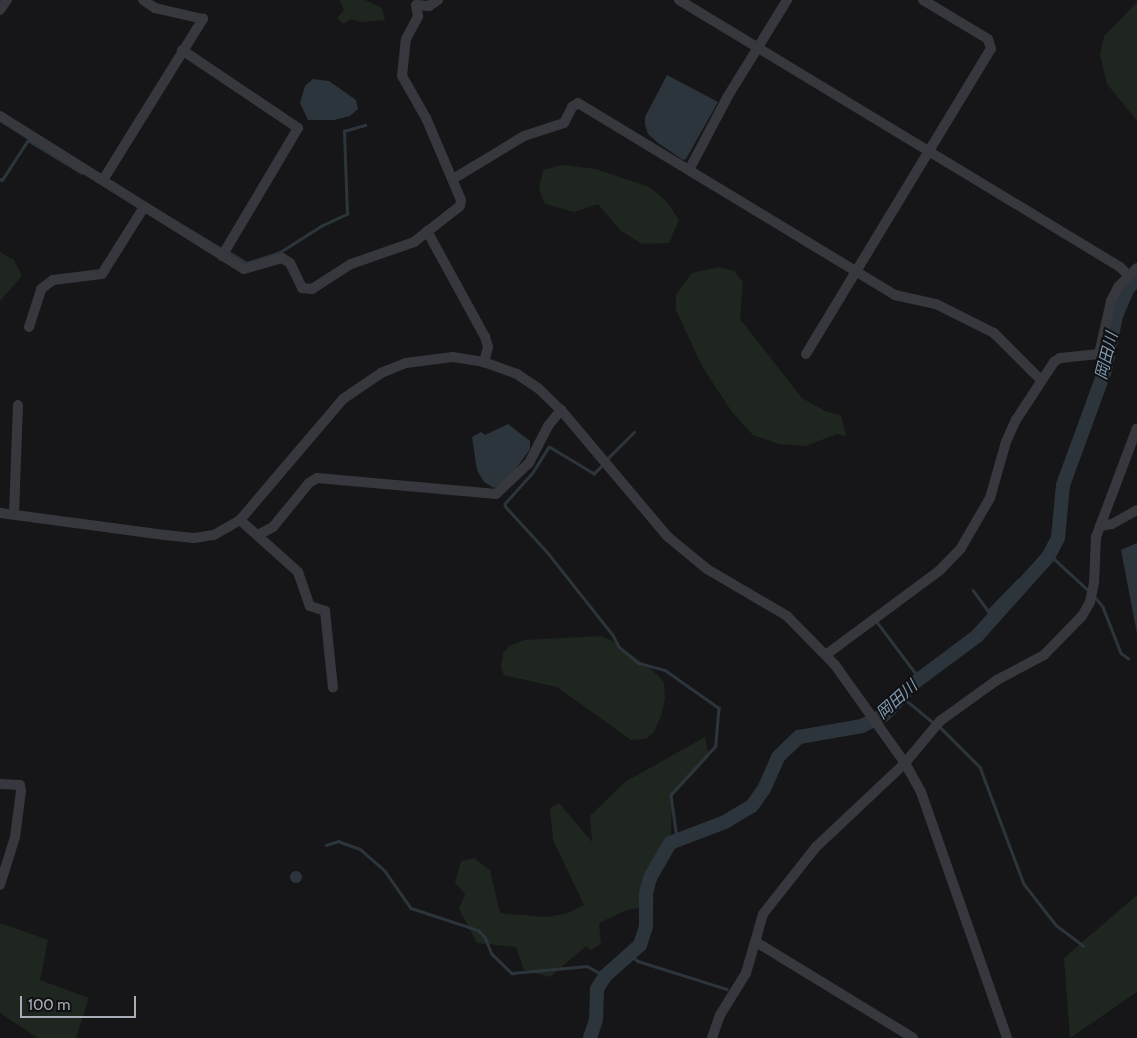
<!DOCTYPE html>
<html>
<head>
<meta charset="utf-8">
<style>
	body { margin:0 }
	#map { position:relative; width:1137px; height:1038px; overflow:hidden; background:#161618; font-family:Cabin,"Noto Sans JP",sans-serif }
	div>[style] { position:absolute }
	[style*='--x'] { left:calc(var(--x)*1px); top:calc(var(--y)*1px); width:calc(var(--w)*1px); rotate:calc(var(--a)*1deg) }
	.green>* { inset:0; background:#1e261f }
	.water>* { inset:0; background:#2c353c }
	.round { border-radius:50% }
	.stream>* { height:2.5px; margin:-1.25px; padding:0 1.25px; transform-origin:1.25px; border-radius:1.25px; background:#2c353c }
	.river>* { height:14px; margin:-7px; padding:0 7px; transform-origin:7px; border-radius:7px; background:#2c353c }
	.minor>* { height:10px; margin:-5px; padding:0 5px; transform-origin:5px; border-radius:5px; background:#37383d }
	span { translate:-50% -50%; white-space:nowrap; text-align:center; line-height:1.15; -webkit-text-stroke:4px #111113; paint-order:stroke }
	.water-label { font-size:16px; color:#7f9bb3; font-style:italic }
	.scale { position:absolute; left:20px; top:996px; width:116px; height:22px; box-sizing:border-box; border:2px solid #a8adb8; border-top:0; padding-left:6px; font-size:15px; line-height:18px; white-space:nowrap; color:#a8adb8; -webkit-text-stroke:4px #111113; paint-order:stroke }
</style>
</head>
<body>
<div id="map">
	<div class="green">
		<div style="clip-path:polygon(339px 0,365px 0,382px 8px,385px 20px,360px 22px,351px 19px,343px 24px,337px 18px,344px 10px)"></div>
		<div style="clip-path:polygon(1137px 2px,1137px 121px,1107px 84px,1100px 55px,1104px 36px)"></div>
		<div style="clip-path:polygon(562px 165px,596px 169px,649px 187px,666px 201px,679px 220px,669px 243px,642px 244px,620px 230px,598px 204px,574px 212px,545px 204px,539px 189px,543px 170px)"></div>
		<div style="clip-path:polygon(0 252px,14px 260px,22px 276px,0 301px)"></div>
		<div style="clip-path:polygon(719px 267px,734px 271px,743px 282px,740px 319px,802px 398px,827px 412px,841px 415px,846px 436px,837px 434px,806px 446px,779px 444px,753px 435px,732px 412px,703px 368px,676px 310px,676px 295px,692px 273px)"></div>
		<div style="clip-path:polygon(601px 636px,614px 642px,651px 669px,664px 682px,665px 699px,661px 716px,654px 732px,646px 739px,631px 740px,557px 687px,504px 675px,501px 668px,503px 653px,509px 646px,525px 640px)"></div>
		<div style="clip-path:polygon(705px 737px,709px 757px,672px 797px,671px 836px,650px 869px,654px 905px,627px 910px,599px 923px,601px 944px,591px 950px,586px 946px,550px 977px,524px 970px,516px 947px,477px 943px,459px 909px,465px 894px,455px 883px,461px 861px,474px 858px,490px 870px,500px 913px,547px 917px,568px 913px,584px 905px,553px 840px,550px 808px,559px 803px,592px 842px,590px 816px,625px 782px)"></div>
		<div style="clip-path:polygon(1137px 895px,1137px 992px,1070px 1038px,1064px 958px)"></div>
		<div style="clip-path:polygon(0 923px,48px 940px,40px 980px,89px 998px,76px 1038px,38px 1038px,0 1013px)"></div>
	</div>
	<div class="water">
		<div style="clip-path:polygon(667px 75px,718px 102px,686px 159px,683px 160px,658px 143px,648px 134px,645px 125px,645px 117px)"></div>
		<div style="clip-path:polygon(313px 79px,329px 81px,356px 100px,358px 109px,350px 116px,334px 120px,308px 120px,300px 103px,305px 86px)"></div>
		<div style="clip-path:polygon(508px 424px,530px 441px,530px 449px,510px 477px,494px 488px,484px 482px,477px 470px,472px 437px,481px 432px,485px 435px)"></div>
		<div style="clip-path:polygon(1137px 543px,1137px 634px,1121px 550px)"></div>
		<div class="round" style="left:290px;top:871px;width:12px;height:12px"></div>
	</div>
	<div class="stream">
		<div style="--x:0;--y:179;--w:2;--a:27"></div>
		<div style="--x:2;--y:180;--w:48;--a:-57"></div>
		<div style="--x:28;--y:140;--w:63;--a:31.4"></div>
		<div style="--x:137;--y:198;--w:99;--a:31"></div>
		<div style="--x:227;--y:251;--w:23;--a:31"></div>
		<div style="--x:247;--y:263;--w:35;--a:-18"></div>
		<div style="--x:280;--y:252;--w:49;--a:-32.4"></div>
		<div style="--x:321;--y:226;--w:29;--a:-25"></div>
		<div style="--x:347;--y:214;--w:83;--a:-92.1"></div>
		<div style="--x:344;--y:131;--w:22;--a:-16"></div>
		<div style="--x:607;--y:459;--w:38;--a:-45"></div>
		<div style="--x:604;--y:464;--w:14;--a:135"></div>
		<div style="--x:594;--y:474;--w:52;--a:-149"></div>
		<div style="--x:549;--y:447;--w:32;--a:122"></div>
		<div style="--x:532;--y:474;--w:40;--a:132"></div>
		<div style="--x:505;--y:504;--w:3;--a:72"></div>
		<div style="--x:506;--y:507;--w:62;--a:47.6"></div>
		<div style="--x:548;--y:553;--w:105;--a:51.6"></div>
		<div style="--x:613;--y:635;--w:13;--a:63"></div>
		<div style="--x:619;--y:647;--w:26;--a:39"></div>
		<div style="--x:639;--y:663;--w:27;--a:15"></div>
		<div style="--x:665;--y:670;--w:66;--a:35.1"></div>
		<div style="--x:719;--y:708;--w:38;--a:95"></div>
		<div style="--x:716;--y:746;--w:67;--a:132.6"></div>
		<div style="--x:671;--y:795;--w:43;--a:82.1"></div>
		<div style="--x:1050;--y:555;--w:53;--a:42.7"></div>
		<div style="--x:973;--y:590;--w:26;--a:54"></div>
		<div style="--x:988;--y:611;--w:43;--a:-45.9"></div>
		<div style="--x:1018;--y:580;--w:8;--a:45"></div>
		<div style="--x:1095;--y:597;--w:13;--a:51"></div>
		<div style="--x:1103;--y:607;--w:49;--a:68.6"></div>
		<div style="--x:1121;--y:653;--w:9;--a:36"></div>
		<div style="--x:877;--y:622;--w:71;--a:53"></div>
		<div style="--x:901;--y:696;--w:44;--a:39.5"></div>
		<div style="--x:940;--y:727;--w:57;--a:45"></div>
		<div style="--x:980;--y:767;--w:125;--a:69.4"></div>
		<div style="--x:1024;--y:884;--w:52;--a:52"></div>
		<div style="--x:1056;--y:925;--w:34;--a:37"></div>
		<div style="--x:326;--y:845;--w:13;--a:-18"></div>
		<div style="--x:338;--y:841;--w:23;--a:20"></div>
		<div style="--x:360;--y:849;--w:33;--a:41"></div>
		<div style="--x:385;--y:871;--w:45;--a:54.9"></div>
		<div style="--x:411;--y:908;--w:71;--a:18.2"></div>
		<div style="--x:478;--y:930;--w:10;--a:45"></div>
		<div style="--x:485;--y:937;--w:18;--a:68"></div>
		<div style="--x:492;--y:954;--w:28;--a:44"></div>
		<div style="--x:512;--y:973;--w:75;--a:-5.3"></div>
		<div style="--x:587;--y:966;--w:21;--a:29"></div>
		<div style="--x:630;--y:955;--w:10;--a:37"></div>
		<div style="--x:638;--y:961;--w:93;--a:17.5"></div>
	</div>
	<div class="river">
		<div style="--x:590;--y:1038;--w:19;--a:-72"></div>
		<div style="--x:596;--y:1020;--w:31;--a:-88"></div>
		<div style="--x:597;--y:989;--w:15;--a:-58"></div>
		<div style="--x:605;--y:976;--w:47;--a:-41.5"></div>
		<div style="--x:640;--y:945;--w:19;--a:-72"></div>
		<div style="--x:646;--y:927;--w:34;--a:-90"></div>
		<div style="--x:646;--y:893;--w:16;--a:-75"></div>
		<div style="--x:650;--y:878;--w:40;--a:-60.3"></div>
		<div style="--x:670;--y:843;--w:59;--a:-20.9"></div>
		<div style="--x:725;--y:822;--w:31;--a:-31"></div>
		<div style="--x:752;--y:806;--w:21;--a:-55"></div>
		<div style="--x:764;--y:789;--w:35;--a:-66"></div>
		<div style="--x:778;--y:757;--w:29;--a:-44"></div>
		<div style="--x:799;--y:737;--w:64;--a:-9.9"></div>
		<div style="--x:862;--y:726;--w:25;--a:-27"></div>
		<div style="--x:884;--y:715;--w:44;--a:-46.8"></div>
		<div style="--x:914;--y:683;--w:79;--a:-36.7"></div>
		<div style="--x:977;--y:636;--w:106;--a:-48.1"></div>
		<div style="--x:1048;--y:557;--w:21;--a:-62"></div>
		<div style="--x:1058;--y:538;--w:53;--a:-84.6"></div>
		<div style="--x:1063;--y:485;--w:122;--a:-69.9"></div>
		<div style="--x:1105;--y:370;--w:55;--a:-78.5"></div>
		<div style="--x:1116;--y:316;--w:30;--a:-67"></div>
		<div style="--x:1128;--y:288;--w:13;--a:-45"></div>
	</div>
	<div class="minor">
		<div style="--x:679;--y:0;--w:516;--a:31.19"></div>
		<div style="--x:1120;--y:267;--w:11;--a:45"></div>
		<div style="--x:0;--y:10;--w:12;--a:-55"></div>
		<div style="--x:182;--y:50;--w:140;--a:33.9"></div>
		<div style="--x:298;--y:128;--w:149;--a:120.7"></div>
		<div style="--x:0;--y:116;--w:288;--a:32.1"></div>
		<div style="--x:244;--y:269;--w:40;--a:-16"></div>
		<div style="--x:282;--y:258;--w:9;--a:32"></div>
		<div style="--x:290;--y:263;--w:28;--a:64"></div>
		<div style="--x:302;--y:288;--w:10;--a:6"></div>
		<div style="--x:312;--y:289;--w:46;--a:-32.7"></div>
		<div style="--x:351;--y:264;--w:67;--a:-19.2"></div>
		<div style="--x:414;--y:242;--w:58;--a:-38"></div>
		<div style="--x:460;--y:206;--w:6;--a:-81"></div>
		<div style="--x:461;--y:200;--w:89;--a:-113.1"></div>
		<div style="--x:426;--y:118;--w:48;--a:-119.7"></div>
		<div style="--x:402;--y:76;--w:37;--a:-84"></div>
		<div style="--x:406;--y:39;--w:26;--a:-62"></div>
		<div style="--x:418;--y:16;--w:11;--a:-100"></div>
		<div style="--x:416;--y:5;--w:13;--a:4"></div>
		<div style="--x:429;--y:6;--w:11;--a:-34"></div>
		<div style="--x:689;--y:170;--w:84;--a:-62.2"></div>
		<div style="--x:728;--y:96;--w:113;--a:-58.4"></div>
		<div style="--x:453;--y:179;--w:83;--a:-31.2"></div>
		<div style="--x:524;--y:136;--w:42;--a:-18"></div>
		<div style="--x:564;--y:123;--w:18;--a:-63"></div>
		<div style="--x:572;--y:107;--w:7;--a:-34"></div>
		<div style="--x:578;--y:103;--w:371;--a:31.2"></div>
		<div style="--x:895;--y:295;--w:42;--a:12.4"></div>
		<div style="--x:936;--y:304;--w:65;--a:26.6"></div>
		<div style="--x:994;--y:333;--w:66;--a:45"></div>
		<div style="--x:103;--y:180;--w:190;--a:-58.2"></div>
		<div style="--x:203;--y:19;--w:49;--a:-167.1"></div>
		<div style="--x:155;--y:8;--w:14;--a:-146"></div>
		<div style="--x:427;--y:231;--w:121;--a:61.3"></div>
		<div style="--x:485;--y:337;--w:10;--a:73"></div>
		<div style="--x:488;--y:347;--w:16;--a:105"></div>
		<div style="--x:29;--y:327;--w:40;--a:-72"></div>
		<div style="--x:41;--y:289;--w:15;--a:-37"></div>
		<div style="--x:53;--y:280;--w:49;--a:-7"></div>
		<div style="--x:102;--y:274;--w:79;--a:-57.9"></div>
		<div style="--x:806;--y:354;--w:357;--a:-58.8"></div>
		<div style="--x:991;--y:49;--w:10;--a:-107"></div>
		<div style="--x:988;--y:39;--w:76;--a:-149"></div>
		<div style="--x:0;--y:513;--w:166;--a:7.6"></div>
		<div style="--x:165;--y:535;--w:29;--a:6"></div>
		<div style="--x:194;--y:538;--w:20;--a:-9"></div>
		<div style="--x:214;--y:535;--w:30;--a:-30"></div>
		<div style="--x:240;--y:520;--w:159;--a:-49.6"></div>
		<div style="--x:343;--y:399;--w:46;--a:-34.4"></div>
		<div style="--x:381;--y:373;--w:27;--a:-22"></div>
		<div style="--x:406;--y:363;--w:47;--a:-7.3"></div>
		<div style="--x:453;--y:357;--w:31;--a:9"></div>
		<div style="--x:484;--y:362;--w:35;--a:20"></div>
		<div style="--x:517;--y:374;--w:25;--a:34"></div>
		<div style="--x:538;--y:388;--w:32;--a:44"></div>
		<div style="--x:561;--y:410;--w:165;--a:49.9"></div>
		<div style="--x:667;--y:536;--w:52;--a:39.5"></div>
		<div style="--x:707;--y:569;--w:93;--a:30.4"></div>
		<div style="--x:787;--y:616;--w:69;--a:45.6"></div>
		<div style="--x:835;--y:665;--w:120;--a:54.5"></div>
		<div style="--x:905;--y:763;--w:33;--a:61"></div>
		<div style="--x:921;--y:792;--w:261;--a:70.7"></div>
		<div style="--x:14;--y:514;--w:109;--a:-87.9"></div>
		<div style="--x:240;--y:520;--w:78;--a:41.9"></div>
		<div style="--x:298;--y:572;--w:36;--a:71"></div>
		<div style="--x:310;--y:606;--w:16;--a:18"></div>
		<div style="--x:325;--y:611;--w:77;--a:84.1"></div>
		<div style="--x:1100;--y:526;--w:12;--a:-9"></div>
		<div style="--x:1112;--y:524;--w:29;--a:-29"></div>
		<div style="--x:258;--y:535;--w:17;--a:-28"></div>
		<div style="--x:273;--y:527;--w:57;--a:-50.7"></div>
		<div style="--x:309;--y:483;--w:9;--a:-32"></div>
		<div style="--x:317;--y:478;--w:180;--a:5.1"></div>
		<div style="--x:496;--y:494;--w:45;--a:-43.2"></div>
		<div style="--x:529;--y:463;--w:42;--a:-62.8"></div>
		<div style="--x:548;--y:426;--w:21;--a:-51"></div>
		<div style="--x:827;--y:654;--w:141;--a:-36.6"></div>
		<div style="--x:940;--y:570;--w:30;--a:-46"></div>
		<div style="--x:961;--y:548;--w:58;--a:-59.9"></div>
		<div style="--x:990;--y:498;--w:58;--a:-74.1"></div>
		<div style="--x:1006;--y:442;--w:24;--a:-66"></div>
		<div style="--x:1016;--y:420;--w:69;--a:-56.8"></div>
		<div style="--x:1054;--y:362;--w:7;--a:-34"></div>
		<div style="--x:1060;--y:358;--w:39;--a:-6"></div>
		<div style="--x:1099;--y:354;--w:54;--a:-77.2"></div>
		<div style="--x:1111;--y:301;--w:16;--a:-63"></div>
		<div style="--x:1118;--y:287;--w:27;--a:-45"></div>
		<div style="--x:0;--y:784;--w:20;--a:3"></div>
		<div style="--x:20;--y:785;--w:6;--a:81"></div>
		<div style="--x:21;--y:791;--w:46;--a:97.4"></div>
		<div style="--x:15;--y:837;--w:50;--a:107.4"></div>
		<div style="--x:756;--y:942;--w:184;--a:31.4"></div>
		<div style="--x:712;--y:1038;--w:24;--a:-71"></div>
		<div style="--x:720;--y:1015;--w:49;--a:-58.2"></div>
		<div style="--x:746;--y:973;--w:61;--a:-73.9"></div>
		<div style="--x:763;--y:914;--w:85;--a:-51.7"></div>
		<div style="--x:816;--y:847;--w:122;--a:-43.3"></div>
		<div style="--x:905;--y:763;--w:55;--a:-50.2"></div>
		<div style="--x:940;--y:721;--w:70;--a:-35.7"></div>
		<div style="--x:997;--y:680;--w:53;--a:-28"></div>
		<div style="--x:1044;--y:655;--w:54;--a:-45.7"></div>
		<div style="--x:1082;--y:616;--w:16;--a:-60"></div>
		<div style="--x:1090;--y:602;--w:19;--a:-78"></div>
		<div style="--x:1094;--y:583;--w:46;--a:-87.5"></div>
		<div style="--x:1096;--y:537;--w:116;--a:-69.4"></div>
	</div>
	<div class="water-label">
		<span style="left:1107px;top:356px;rotate:-76deg">岡田川</span>
		<span style="left:897px;top:700px;rotate:-42deg">岡田川</span>
	</div>
	<div class="scale">100 m</div>
</div>
</body>
</html>
